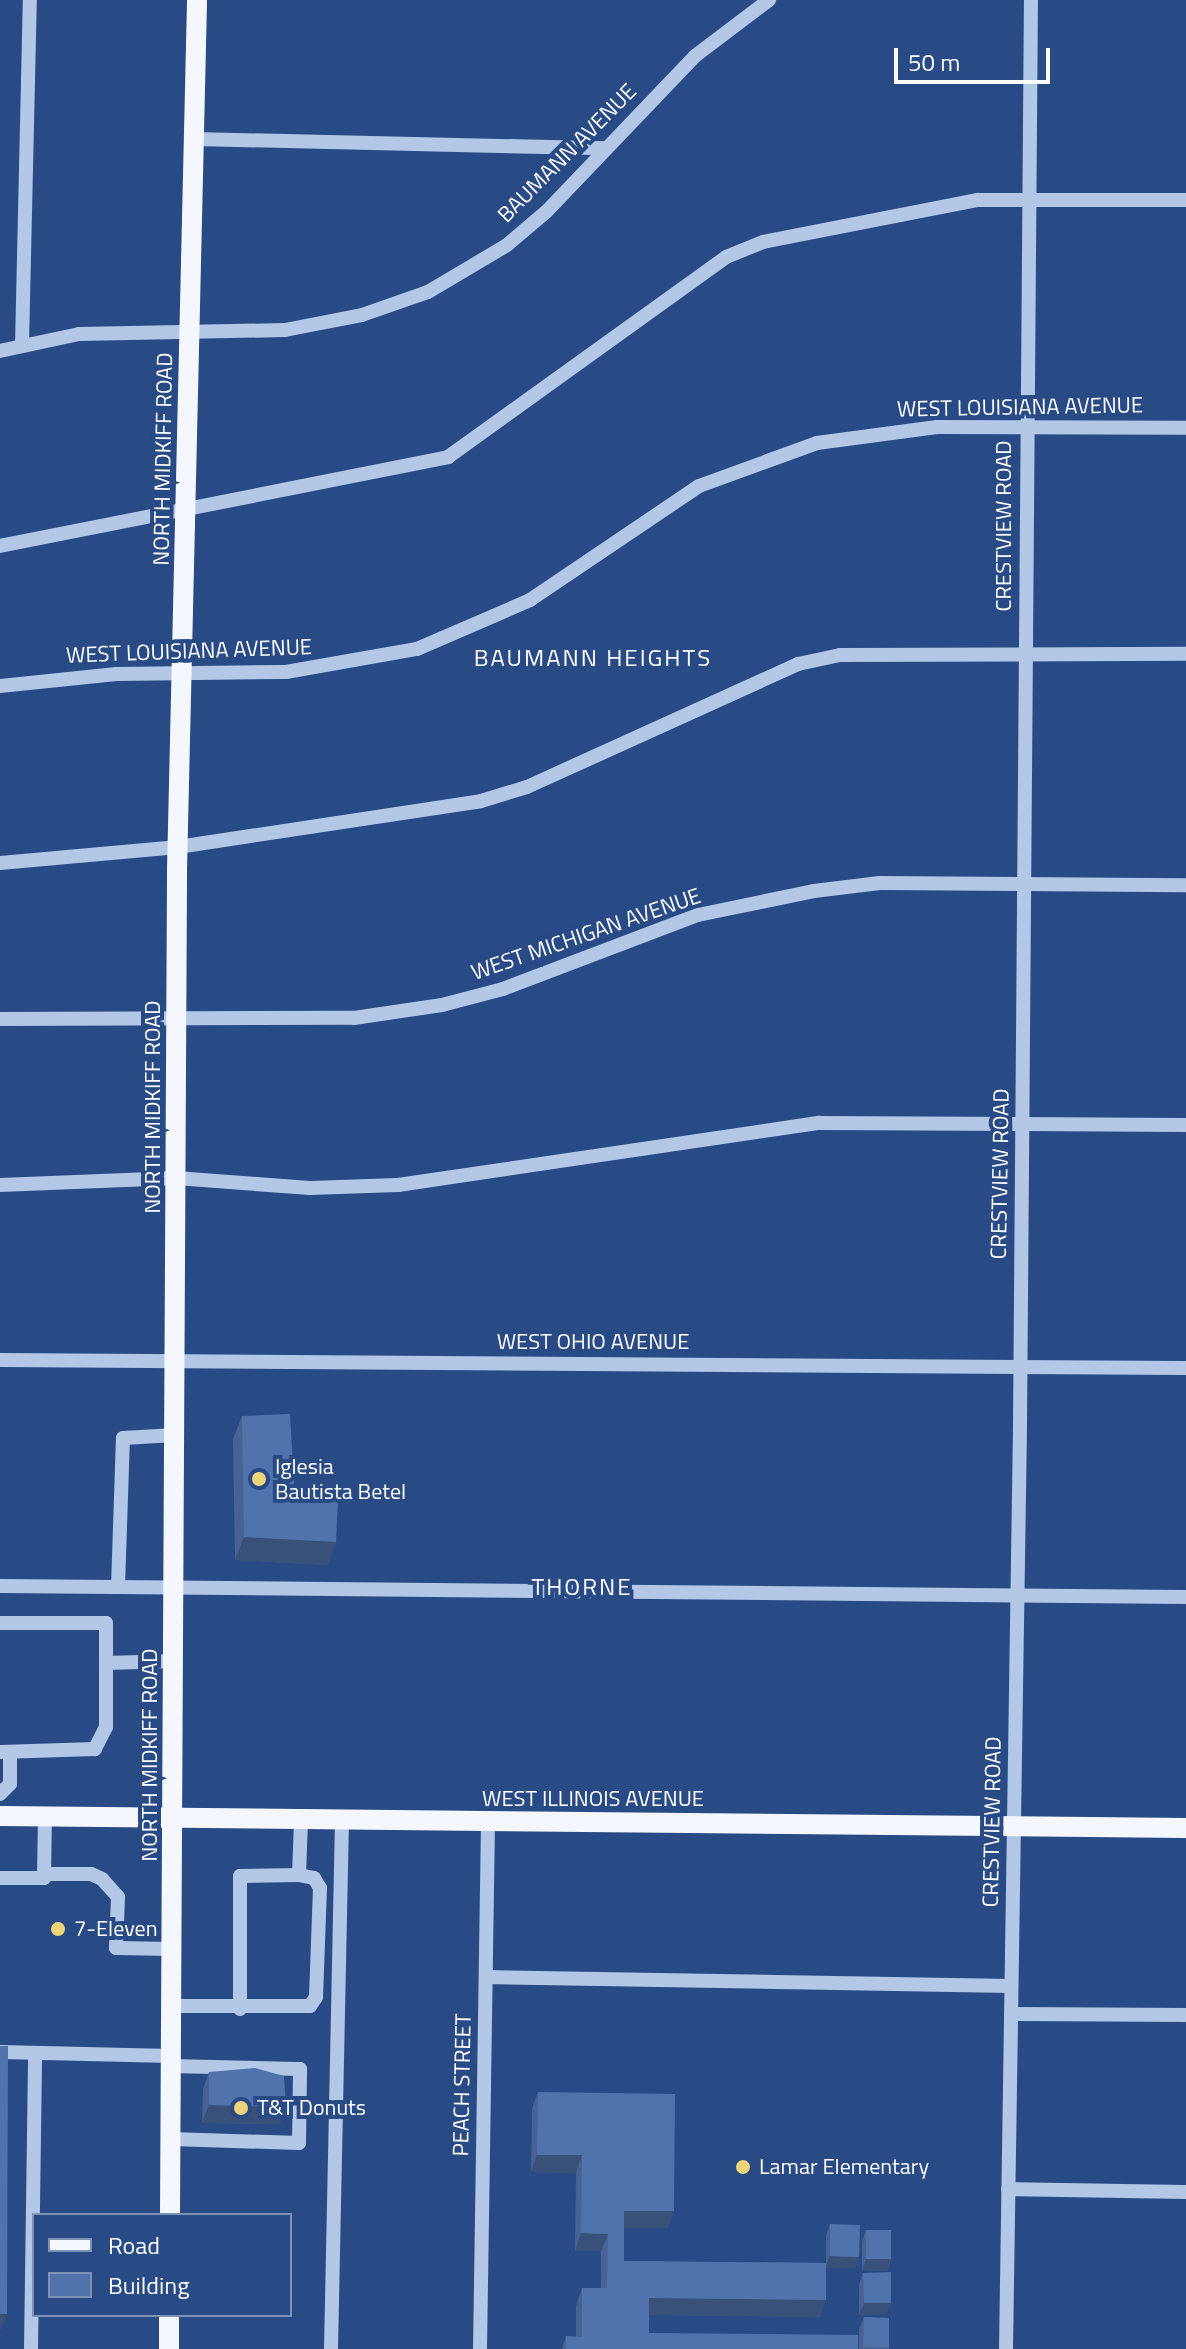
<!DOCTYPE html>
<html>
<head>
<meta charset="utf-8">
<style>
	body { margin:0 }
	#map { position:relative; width:1186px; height:2349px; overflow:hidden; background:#284a85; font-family:"Titillium Web",sans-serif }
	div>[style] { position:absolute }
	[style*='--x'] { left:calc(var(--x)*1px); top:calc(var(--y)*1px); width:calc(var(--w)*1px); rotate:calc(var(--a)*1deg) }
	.minor>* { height:14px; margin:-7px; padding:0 7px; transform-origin:7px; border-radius:7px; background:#b3c7e7 }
	.major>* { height:20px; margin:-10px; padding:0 10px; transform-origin:10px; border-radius:10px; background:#f4f7fe }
	.wall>* { inset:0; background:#466394 }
	.shaded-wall>* { inset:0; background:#395078 }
	.building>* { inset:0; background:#5173ac }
	.dots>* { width:22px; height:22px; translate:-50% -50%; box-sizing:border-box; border:4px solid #284a85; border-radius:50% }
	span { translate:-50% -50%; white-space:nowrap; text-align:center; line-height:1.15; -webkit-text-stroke:8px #284a85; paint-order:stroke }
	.street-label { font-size:22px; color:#fff }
	.poi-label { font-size:22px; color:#fff }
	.left { translate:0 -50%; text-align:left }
	.neighbourhood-label { font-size:24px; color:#fff; letter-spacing:2px }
	.legend { position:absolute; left:32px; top:2213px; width:260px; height:104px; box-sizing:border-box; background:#284a85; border:2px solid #7e92b6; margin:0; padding:10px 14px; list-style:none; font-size:24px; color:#fff }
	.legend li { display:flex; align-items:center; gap:16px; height:40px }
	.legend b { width:40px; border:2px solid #7e92b6 }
	.scale { position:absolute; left:894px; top:48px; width:156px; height:36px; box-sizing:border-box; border:4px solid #fff; border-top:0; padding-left:10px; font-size:24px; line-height:28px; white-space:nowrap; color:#fff; -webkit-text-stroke:6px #284a85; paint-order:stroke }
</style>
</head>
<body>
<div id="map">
	<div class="minor">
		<div style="--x:194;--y:139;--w:411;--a:1.3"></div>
		<div style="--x:22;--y:345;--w:345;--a:-88.7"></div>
		<div style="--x:0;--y:351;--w:81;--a:-12.1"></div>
		<div style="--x:79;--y:334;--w:206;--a:-1.1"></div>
		<div style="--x:285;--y:330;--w:78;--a:-11"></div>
		<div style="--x:362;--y:315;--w:70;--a:-19.2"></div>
		<div style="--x:428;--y:292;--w:92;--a:-30.7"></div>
		<div style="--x:507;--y:245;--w:52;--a:-40.4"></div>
		<div style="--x:547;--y:211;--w:214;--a:-46.3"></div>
		<div style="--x:695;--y:56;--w:93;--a:-37.1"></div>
		<div style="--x:0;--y:546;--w:457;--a:-11.2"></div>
		<div style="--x:448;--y:457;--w:342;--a:-35.7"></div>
		<div style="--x:726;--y:257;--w:40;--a:-22"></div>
		<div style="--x:763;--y:242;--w:219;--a:-11.1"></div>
		<div style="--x:978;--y:200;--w:208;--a:0"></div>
		<div style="--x:0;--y:686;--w:117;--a:-5.9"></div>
		<div style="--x:116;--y:674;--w:170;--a:-0.7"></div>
		<div style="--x:286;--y:672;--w:133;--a:-10"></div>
		<div style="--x:417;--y:649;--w:123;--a:-23.4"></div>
		<div style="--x:530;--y:600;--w:204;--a:-34"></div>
		<div style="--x:699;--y:486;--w:126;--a:-20"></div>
		<div style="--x:817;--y:443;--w:121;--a:-7.6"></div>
		<div style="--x:937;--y:427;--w:249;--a:0.2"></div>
		<div style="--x:0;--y:863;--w:179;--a:-5.1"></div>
		<div style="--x:178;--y:847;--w:306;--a:-8.6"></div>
		<div style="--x:481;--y:801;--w:48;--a:-16.9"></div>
		<div style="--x:527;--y:787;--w:298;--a:-24.4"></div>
		<div style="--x:798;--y:664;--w:43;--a:-12.1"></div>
		<div style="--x:840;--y:655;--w:346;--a:-0.2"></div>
		<div style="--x:0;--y:1019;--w:354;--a:-0.2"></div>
		<div style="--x:354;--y:1018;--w:89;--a:-8.4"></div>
		<div style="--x:442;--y:1005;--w:63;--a:-14.7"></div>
		<div style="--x:503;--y:989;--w:209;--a:-20.8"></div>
		<div style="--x:698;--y:915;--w:118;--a:-11.7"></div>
		<div style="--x:814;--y:891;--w:66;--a:-6.9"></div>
		<div style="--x:880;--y:883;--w:306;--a:0.4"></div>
		<div style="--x:0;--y:1185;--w:176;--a:-2.3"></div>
		<div style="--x:176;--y:1178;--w:134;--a:4.3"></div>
		<div style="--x:310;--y:1188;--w:88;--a:-2"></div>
		<div style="--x:398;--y:1185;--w:426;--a:-8.4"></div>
		<div style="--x:819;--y:1123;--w:367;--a:0.3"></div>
		<div style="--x:0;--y:1360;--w:1186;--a:0.39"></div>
		<div style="--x:0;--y:1586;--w:1186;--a:0.53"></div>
		<div style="--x:118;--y:1587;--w:149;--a:-88.1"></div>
		<div style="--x:123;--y:1438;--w:52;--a:-3.3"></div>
		<div style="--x:0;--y:1623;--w:106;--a:0"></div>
		<div style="--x:106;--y:1623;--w:104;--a:90"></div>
		<div style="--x:106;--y:1727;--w:25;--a:117"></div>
		<div style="--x:95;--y:1749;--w:95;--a:178.2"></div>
		<div style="--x:106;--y:1663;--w:68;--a:-1.7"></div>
		<div style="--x:0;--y:1794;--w:14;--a:-45"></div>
		<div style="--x:10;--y:1784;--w:32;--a:-90"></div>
		<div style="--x:44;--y:1874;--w:47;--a:0"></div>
		<div style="--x:91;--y:1874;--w:12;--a:24"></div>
		<div style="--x:102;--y:1879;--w:24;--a:48"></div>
		<div style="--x:118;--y:1897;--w:51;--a:92.2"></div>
		<div style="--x:116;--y:1948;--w:57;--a:1"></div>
		<div style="--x:0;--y:1878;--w:44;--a:0"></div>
		<div style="--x:44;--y:1878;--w:61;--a:-89.1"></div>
		<div style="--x:486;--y:1977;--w:525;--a:0.98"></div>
		<div style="--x:172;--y:2006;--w:138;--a:0"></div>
		<div style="--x:310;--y:2006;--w:11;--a:-56"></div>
		<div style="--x:316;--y:1997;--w:109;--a:-87.9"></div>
		<div style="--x:320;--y:1888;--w:12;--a:-121"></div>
		<div style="--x:314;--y:1878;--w:15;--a:-169"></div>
		<div style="--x:299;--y:1875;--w:55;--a:-87.9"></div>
		<div style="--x:240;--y:2009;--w:133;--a:-90"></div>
		<div style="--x:240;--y:1876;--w:59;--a:-1"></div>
		<div style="--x:1011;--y:2014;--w:175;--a:0.3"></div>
		<div style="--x:0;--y:2052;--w:171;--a:1.3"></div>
		<div style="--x:171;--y:2139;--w:128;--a:1.8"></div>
		<div style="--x:299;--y:2143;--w:74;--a:-89.2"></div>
		<div style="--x:300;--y:2069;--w:129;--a:-178.7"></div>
		<div style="--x:1008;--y:2189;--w:178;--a:1"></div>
		<div style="--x:31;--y:2349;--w:296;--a:-89.2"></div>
		<div style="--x:331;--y:2349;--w:529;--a:-88.81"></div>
		<div style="--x:480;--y:2349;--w:527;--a:-89.13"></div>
		<div style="--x:1006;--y:2349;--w:923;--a:-89.13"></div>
		<div style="--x:1020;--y:1426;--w:1426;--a:-89.56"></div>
	</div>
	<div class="major">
		<div style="--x:0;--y:1816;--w:1186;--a:0.58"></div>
		<div style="--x:170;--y:2215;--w:1345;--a:-89.7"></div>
		<div style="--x:177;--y:870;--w:870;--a:-88.68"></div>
		<div style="--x:169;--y:2349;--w:34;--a:-90"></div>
	</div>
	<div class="wall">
		<div style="clip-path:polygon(242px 1416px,295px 1501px,328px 1565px,235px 1560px,233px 1439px)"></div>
		<div style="clip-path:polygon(209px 2072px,280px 2124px,202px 2123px,203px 2089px)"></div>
		<div style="clip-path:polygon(538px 2092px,668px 2228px,624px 2228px,624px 2261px,826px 2263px,826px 2236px,830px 2224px,859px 2257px,855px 2268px,826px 2268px,820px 2317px,649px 2315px,649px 2333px,858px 2349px,562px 2349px,566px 2336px,576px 2337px,576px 2306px,582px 2288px,601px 2288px,601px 2251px,575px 2251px,576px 2173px,531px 2172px,532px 2109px)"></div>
		<div style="clip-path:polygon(866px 2230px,891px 2259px,887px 2271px,862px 2270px,862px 2241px)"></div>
		<div style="clip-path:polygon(863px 2273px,887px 2314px,859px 2315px,859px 2284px)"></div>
		<div style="clip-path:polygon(864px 2317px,889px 2318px,888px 2349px,859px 2349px,859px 2329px)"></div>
	</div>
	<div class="shaded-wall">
		<div style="clip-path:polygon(244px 1537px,336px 1542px,328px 1565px,235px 1560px)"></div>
		<div style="clip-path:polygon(209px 2105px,286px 2107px,280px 2124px,202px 2123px)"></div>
		<div style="clip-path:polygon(537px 2155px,582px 2155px,576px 2173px,531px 2172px)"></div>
		<div style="clip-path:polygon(624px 2211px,674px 2211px,668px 2228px,618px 2228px)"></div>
		<div style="clip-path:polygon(581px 2233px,608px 2234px,601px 2251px,575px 2251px)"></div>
		<div style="clip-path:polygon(830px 2256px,859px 2257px,855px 2268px,825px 2268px)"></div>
		<div style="clip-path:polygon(866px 2259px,891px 2259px,887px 2271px,862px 2270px)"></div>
		<div style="clip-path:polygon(649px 2298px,826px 2300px,820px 2317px,643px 2315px)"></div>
		<div style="clip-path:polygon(864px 2303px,891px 2303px,887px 2314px,859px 2315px)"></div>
		<div style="clip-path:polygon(0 2314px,7px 2314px,0 2332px)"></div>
	</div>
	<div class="building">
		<div style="clip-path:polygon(290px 1414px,295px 1501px,338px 1501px,336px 1542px,244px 1537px,242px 1416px)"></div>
		<div style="clip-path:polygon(0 2046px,8px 2046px,7px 2314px,0 2314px)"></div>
		<div style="clip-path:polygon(255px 2068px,284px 2076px,286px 2107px,209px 2105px,209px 2072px)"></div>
		<div style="clip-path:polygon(538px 2092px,675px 2094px,674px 2211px,624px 2211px,624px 2261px,826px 2263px,826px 2300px,649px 2298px,649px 2333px,858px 2335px,858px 2349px,566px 2349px,566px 2336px,582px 2337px,582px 2288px,607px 2288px,608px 2234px,581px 2233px,582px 2155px,537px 2155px)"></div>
		<div style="clip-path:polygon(830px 2224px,860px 2225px,859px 2257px,830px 2256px)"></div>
		<div style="clip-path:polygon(866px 2230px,891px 2230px,891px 2259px,866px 2259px)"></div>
		<div style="clip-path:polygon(891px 2272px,891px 2303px,864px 2303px,863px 2273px)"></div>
		<div style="clip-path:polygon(864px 2317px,889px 2318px,889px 2348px,863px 2347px)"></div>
	</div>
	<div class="dots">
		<div style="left:259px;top:1479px;background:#efd579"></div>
		<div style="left:58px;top:1929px;background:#efd579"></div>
		<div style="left:241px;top:2108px;background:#efd579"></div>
		<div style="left:743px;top:2167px;background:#efd579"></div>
	</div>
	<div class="street-label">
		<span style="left:567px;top:153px;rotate:-45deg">BAUMANN AVENUE</span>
		<span style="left:1020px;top:407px;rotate:-1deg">WEST LOUISIANA AVENUE</span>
		<span style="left:163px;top:459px;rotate:-89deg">NORTH MIDKIFF ROAD</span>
		<span style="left:1004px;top:526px;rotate:-90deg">CRESTVIEW ROAD</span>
		<span style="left:189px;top:651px;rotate:-2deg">WEST LOUISIANA AVENUE</span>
		<span style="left:586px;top:934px;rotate:-19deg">WEST MICHIGAN AVENUE</span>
		<span style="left:153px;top:1107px;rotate:-90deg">NORTH MIDKIFF ROAD</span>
		<span style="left:1000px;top:1174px;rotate:-89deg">CRESTVIEW ROAD</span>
		<span style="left:593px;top:1342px">WEST OHIO AVENUE</span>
		<span style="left:150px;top:1755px;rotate:-90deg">NORTH MIDKIFF ROAD</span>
		<span style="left:593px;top:1799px">WEST ILLINOIS AVENUE</span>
		<span style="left:992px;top:1822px;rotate:-89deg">CRESTVIEW ROAD</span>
		<span style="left:462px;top:2085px;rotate:-89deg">PEACH STREET</span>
	</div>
	<div class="poi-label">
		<span class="left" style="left:275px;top:1479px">Iglesia<br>Bautista Betel</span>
		<span class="left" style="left:74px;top:1929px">7-Eleven</span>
		<span class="left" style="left:257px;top:2108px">T&amp;T Donuts</span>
		<span class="left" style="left:759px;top:2167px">Lamar Elementary</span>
	</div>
	<div class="neighbourhood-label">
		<span style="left:593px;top:658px">BAUMANN HEIGHTS</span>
		<span style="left:582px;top:1587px">THORNE</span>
	</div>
	<ul class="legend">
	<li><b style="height:10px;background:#f4f7fe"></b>Road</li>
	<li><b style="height:22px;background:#5173ac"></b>Building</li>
	</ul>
	<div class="scale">50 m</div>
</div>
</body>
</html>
